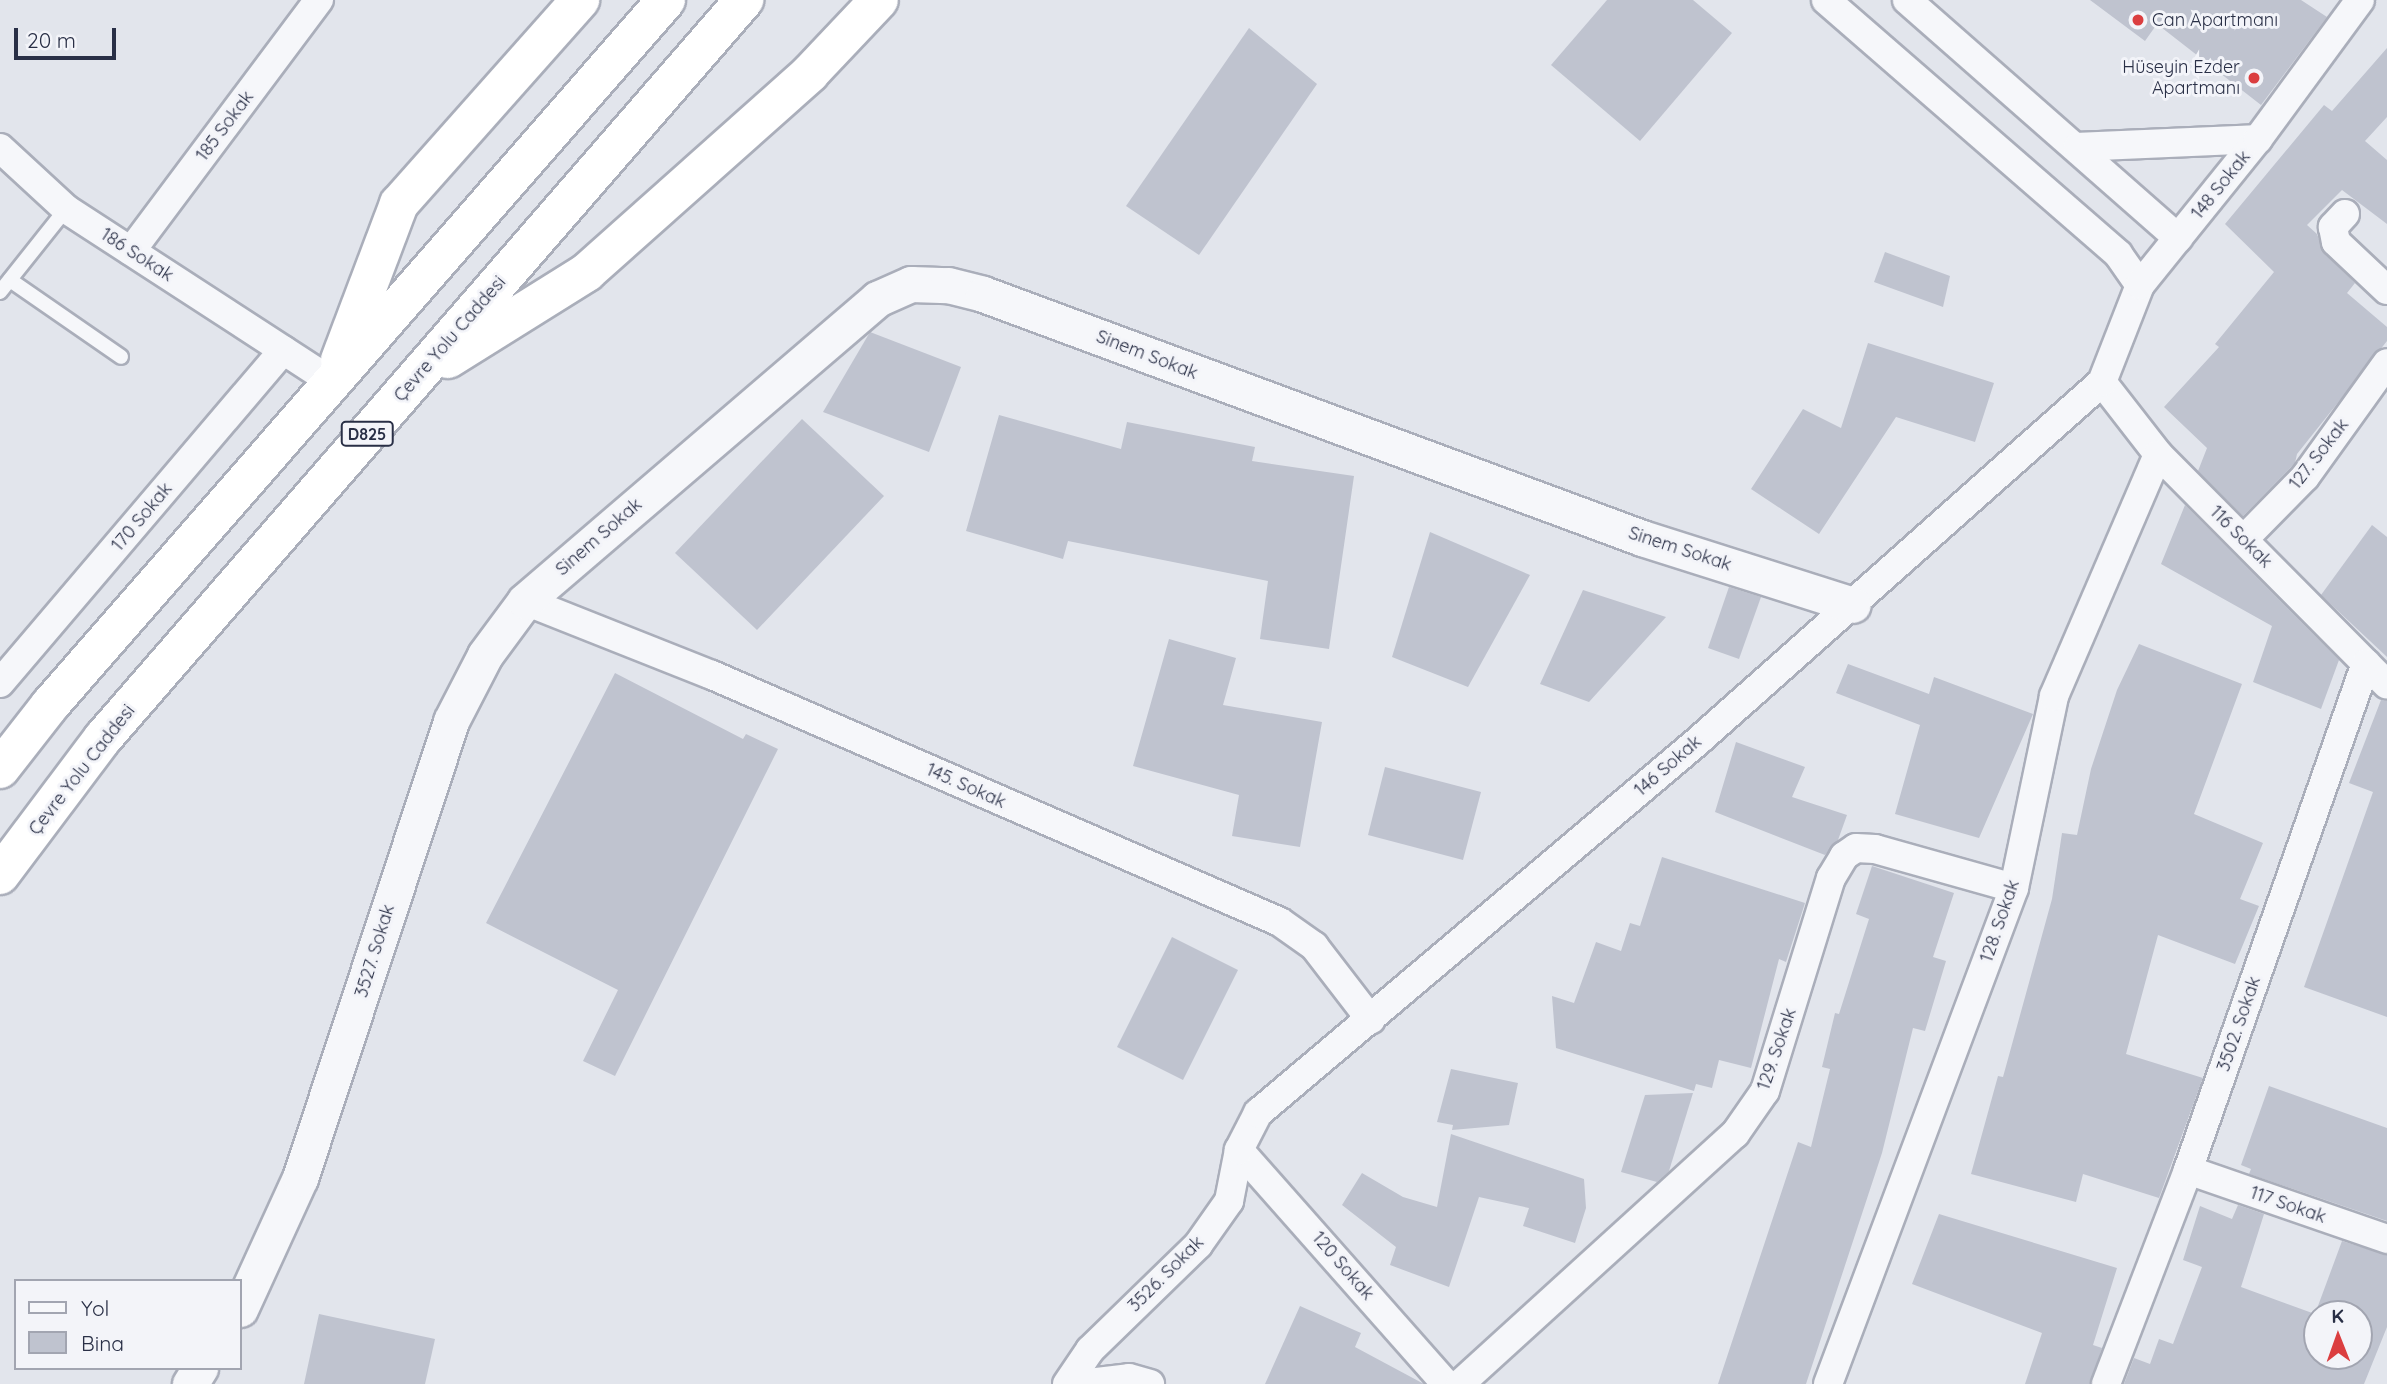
<!DOCTYPE html>
<html>
<head>
<meta charset="utf-8">
<style>
	body { margin:0 }
	#map { position:relative; width:2387px; height:1384px; overflow:hidden; background:#e2e5ec; font-family:Quicksand,sans-serif }
	div>[style] { position:absolute }
	[style*='--x'] { left:calc(var(--x)*1px); top:calc(var(--y)*1px); width:calc(var(--w)*1px); rotate:calc(var(--a)*1deg) }
	.building>* { inset:0; background:#bfc3cf }
	.roads { filter:drop-shadow(2px 0 #aaaeba) drop-shadow(-2px 0 #aaaeba) drop-shadow(0 2px #aaaeba) drop-shadow(0 -2px #aaaeba) }
	.service>* { height:14px; margin:-7px; padding:0 7px; transform-origin:7px; border-radius:7px; background:#f6f7fa }
	.minor>* { height:28px; margin:-14px; padding:0 14px; transform-origin:14px; border-radius:14px; background:#f6f7fa }
	.tertiary>* { height:35px; margin:-17.5px; padding:0 17.5px; transform-origin:17.5px; border-radius:17.5px; background:#f6f7fa }
	.trunk>* { height:38px; margin:-19px; padding:0 19px; transform-origin:19px; border-radius:19px; background:#fff }
	.dots>* { width:19px; height:19px; translate:-50% -50%; box-sizing:border-box; border:4px solid #f3f4f9; border-radius:50% }
	span { translate:-50% -50%; white-space:nowrap; text-align:center; line-height:1.15; -webkit-text-stroke:6px #f3f4f9; paint-order:stroke }
	.shield-label span { padding:2px 5px; background:#f3f4f9; border:2px solid; border-radius:5px; -webkit-text-stroke-width:0 }
	.shield-label { font-size:16px; color:#292f46; font-weight:700 }
	.poi-label { font-size:18px; color:#292f46 }
	.left { translate:0 -50%; text-align:left }
	.right { translate:-100% -50%; text-align:right }
	.street-label { font-size:18px; color:#292f46 }
	.legend { position:absolute; left:14px; top:1279px; width:228px; height:91px; box-sizing:border-box; background:#f3f4f9; border:2px solid #a2a5b1; margin:0; padding:9px 12px; list-style:none; font-size:21px; color:#292f46 }
	.legend li { display:flex; align-items:center; gap:14px; height:35px }
	.legend b { width:35px; border:2px solid #a2a5b1 }
	.north { position:absolute; left:2303px; top:1300px; width:70px; height:70px; box-sizing:border-box; background:#f3f4f9; border:2px solid #a2a5b1; border-radius:50%; rotate:359deg; font-size:19px; font-weight:700; line-height:28px; text-align:center; color:#292f46 }
	.north::after { content:''; display:block; margin:auto; width:24px; height:32px; background:#db3e40; clip-path:polygon(50% 0,100% 100%,50% 72%,0 100%) }
	.scale { position:absolute; left:14px; top:28px; width:102px; height:32px; box-sizing:border-box; border:4px solid #292f46; border-top:0; padding-left:9px; font-size:21px; line-height:24px; white-space:nowrap; color:#292f46; -webkit-text-stroke:5px #f3f4f9; paint-order:stroke }
</style>
</head>
<body>
<div id="map">
	<div class="building">
		<div style="clip-path:polygon(1607px 0,1693px 0,1732px 33px,1640px 141px,1551px 65px)"></div>
		<div style="clip-path:polygon(2090px 0,2301px 0,2327px 17px,2261px 105px,2157px 24px,2145px 41px)"></div>
		<div style="clip-path:polygon(1249px 28px,1317px 84px,1199px 255px,1126px 206px)"></div>
		<div style="clip-path:polygon(2387px 48px,2387px 117px,2365px 141px,2387px 160px,2387px 224px,2342px 190px,2307px 225px,2317px 234px,2325px 254px,2355px 283px,2347px 293px,2387px 327px,2387px 341px,2297px 454px,2295px 463px,2243px 516px,2198px 471px,2207px 448px,2164px 407px,2219px 347px,2215px 344px,2274px 272px,2225px 224px,2324px 105px,2332px 111px)"></div>
		<div style="clip-path:polygon(1885px 252px,1950px 276px,1943px 307px,1874px 282px)"></div>
		<div style="clip-path:polygon(870px 332px,961px 367px,929px 452px,823px 412px)"></div>
		<div style="clip-path:polygon(1868px 343px,1994px 383px,1975px 442px,1896px 417px,1819px 534px,1751px 489px,1803px 409px,1841px 428px)"></div>
		<div style="clip-path:polygon(999px 415px,1121px 449px,1127px 422px,1255px 447px,1252px 461px,1354px 476px,1329px 649px,1260px 639px,1268px 581px,1068px 541px,1063px 559px,966px 531px)"></div>
		<div style="clip-path:polygon(802px 419px,884px 496px,757px 630px,675px 553px)"></div>
		<div style="clip-path:polygon(2185px 505px,2339px 660px,2321px 709px,2253px 682px,2272px 626px,2161px 564px)"></div>
		<div style="clip-path:polygon(2372px 525px,2387px 537px,2387px 657px,2321px 595px)"></div>
		<div style="clip-path:polygon(1430px 532px,1530px 575px,1468px 687px,1392px 657px)"></div>
		<div style="clip-path:polygon(1729px 587px,1761px 597px,1739px 659px,1708px 648px)"></div>
		<div style="clip-path:polygon(1583px 590px,1666px 617px,1589px 702px,1540px 684px)"></div>
		<div style="clip-path:polygon(1169px 639px,1236px 658px,1223px 705px,1322px 722px,1300px 847px,1232px 836px,1239px 795px,1133px 766px)"></div>
		<div style="clip-path:polygon(2139px 644px,2242px 684px,2194px 814px,2263px 843px,2240px 899px,2259px 906px,2235px 964px,2158px 935px,2126px 1054px,2203px 1078px,2159px 1198px,2083px 1174px,2076px 1202px,1971px 1174px,1998px 1076px,2003px 1077px,2052px 899px,2062px 833px,2077px 835px,2091px 769px,2117px 690px)"></div>
		<div style="clip-path:polygon(1848px 664px,1929px 694px,1934px 677px,2033px 714px,1979px 838px,1895px 814px,1920px 725px,1836px 693px)"></div>
		<div style="clip-path:polygon(615px 673px,743px 739px,746px 734px,778px 749px,615px 1076px,583px 1061px,618px 990px,486px 923px)"></div>
		<div style="clip-path:polygon(2381px 700px,2387px 701px,2387px 1017px,2304px 987px,2373px 792px,2349px 783px)"></div>
		<div style="clip-path:polygon(1736px 742px,1805px 767px,1792px 797px,1847px 815px,1838px 840px,1825px 855px,1715px 812px)"></div>
		<div style="clip-path:polygon(1385px 767px,1481px 792px,1463px 860px,1368px 835px)"></div>
		<div style="clip-path:polygon(1662px 857px,1805px 903px,1786px 962px,1779px 959px,1751px 1068px,1719px 1060px,1712px 1088px,1696px 1084px,1694px 1091px,1556px 1048px,1552px 996px,1574px 1003px,1596px 942px,1621px 951px,1630px 923px,1640px 926px)"></div>
		<div style="clip-path:polygon(1872px 866px,1954px 893px,1933px 957px,1946px 961px,1925px 1031px,1913px 1028px,1882px 1153px,1806px 1384px,1718px 1384px,1798px 1142px,1811px 1147px,1830px 1069px,1822px 1067px,1835px 1013px,1839px 1014px,1869px 919px,1856px 914px)"></div>
		<div style="clip-path:polygon(1172px 937px,1238px 970px,1183px 1080px,1117px 1047px)"></div>
		<div style="clip-path:polygon(1451px 1069px,1518px 1083px,1509px 1125px,1452px 1130px,1453px 1125px,1437px 1122px)"></div>
		<div style="clip-path:polygon(2269px 1086px,2387px 1128px,2387px 1221px,2249px 1174px,2251px 1169px,2241px 1165px)"></div>
		<div style="clip-path:polygon(1693px 1093px,1669px 1171px,1657px 1182px,1621px 1172px,1645px 1095px)"></div>
		<div style="clip-path:polygon(1451px 1134px,1584px 1179px,1586px 1208px,1575px 1243px,1523px 1226px,1529px 1208px,1479px 1197px,1449px 1287px,1390px 1265px,1396px 1247px,1342px 1205px,1362px 1173px,1403px 1197px,1437px 1207px)"></div>
		<div style="clip-path:polygon(evenodd,2238px 1205px,2264px 1214px,2241px 1287px,2315px 1314px,2342px 1241px,2387px 1255px,2387px 1327px,2364px 1384px,2124px 1384px,2134px 1358px,2150px 1364px,2159px 1339px,2173px 1344px,2202px 1267px,2183px 1260px,2200px 1206px,2232px 1219px,2238px 1205px,2317px 1314px,2359px 1314px,2359px 1356px,2317px 1356px,2317px 1314px)"></div>
		<div style="clip-path:polygon(1939px 1214px,2117px 1268px,2093px 1345px,2102px 1348px,2090px 1384px,2025px 1384px,2042px 1333px,1912px 1284px)"></div>
		<div style="clip-path:polygon(1300px 1306px,1361px 1333px,1355px 1347px,1424px 1384px,1265px 1384px)"></div>
		<div style="clip-path:polygon(319px 1314px,435px 1339px,425px 1384px,304px 1384px)"></div>
	</div>
	<div class="roads">
		<div class="service">
			<div style="--x:10;--y:280;--w:135;--a:34.7"></div>
			<div style="--x:0;--y:292;--w:106;--a:-51.5"></div>
		</div>
		<div class="minor">
			<div style="--x:1826;--y:0;--w:387;--a:41"></div>
			<div style="--x:2118;--y:254;--w:38;--a:55"></div>
			<div style="--x:1907;--y:0;--w:361;--a:41.3"></div>
			<div style="--x:2078;--y:147;--w:180;--a:-2.5"></div>
			<div style="--x:0;--y:148;--w:90;--a:42.7"></div>
			<div style="--x:66;--y:209;--w:317;--a:33"></div>
			<div style="--x:2345;--y:214;--w:18;--a:133"></div>
			<div style="--x:2333;--y:227;--w:15;--a:79"></div>
			<div style="--x:2336;--y:242;--w:70;--a:43.3"></div>
			<div style="--x:131;--y:251;--w:314;--a:-53.2"></div>
			<div style="--x:2102;--y:382;--w:91;--a:52.1"></div>
			<div style="--x:2158;--y:454;--w:325;--a:45.2"></div>
			<div style="--x:2244;--y:539;--w:87;--a:-45.5"></div>
			<div style="--x:2305;--y:477;--w:140;--a:-54.3"></div>
			<div style="--x:525;--y:601;--w:201;--a:21.6"></div>
			<div style="--x:712;--y:675;--w:619;--a:23.5"></div>
			<div style="--x:1280;--y:922;--w:42;--a:35.2"></div>
			<div style="--x:1314;--y:946;--w:93;--a:52.4"></div>
			<div style="--x:0;--y:683;--w:437;--a:-49.6"></div>
			<div style="--x:1239;--y:1150;--w:312;--a:48.5"></div>
			<div style="--x:2188;--y:1170;--w:211;--a:19.1"></div>
			<div style="--x:1067;--y:1384;--w:41;--a:-55.9"></div>
			<div style="--x:1090;--y:1350;--w:151;--a:-44.2"></div>
			<div style="--x:1198;--y:1245;--w:54;--a:-54.8"></div>
			<div style="--x:1229;--y:1201;--w:52;--a:-78.9"></div>
			<div style="--x:1239;--y:1150;--w:42;--a:-62.8"></div>
			<div style="--x:1258;--y:1113;--w:576;--a:-40.21"></div>
			<div style="--x:1698;--y:741;--w:540;--a:-41.62"></div>
			<div style="--x:2102;--y:382;--w:104;--a:-68.6"></div>
			<div style="--x:2140;--y:285;--w:188;--a:-51.1"></div>
			<div style="--x:2258;--y:139;--w:172;--a:-53.7"></div>
			<div style="--x:1080;--y:1384;--w:49;--a:-7"></div>
			<div style="--x:1129;--y:1378;--w:22;--a:16"></div>
			<div style="--x:1460;--y:1384;--w:372;--a:-42.3"></div>
			<div style="--x:1735;--y:1134;--w:52;--a:-55.1"></div>
			<div style="--x:1765;--y:1091;--w:223;--a:-72.8"></div>
			<div style="--x:1831;--y:878;--w:26;--a:-59"></div>
			<div style="--x:1844;--y:856;--w:14;--a:-34"></div>
			<div style="--x:1856;--y:848;--w:19;--a:3"></div>
			<div style="--x:1875;--y:849;--w:144;--a:15.7"></div>
			<div style="--x:1828;--y:1384;--w:530;--a:-69.44"></div>
			<div style="--x:2014;--y:888;--w:196;--a:-78.2"></div>
			<div style="--x:2054;--y:696;--w:263;--a:-66.7"></div>
			<div style="--x:2106;--y:1384;--w:229;--a:-69"></div>
			<div style="--x:2188;--y:1170;--w:537;--a:-70.65"></div>
		</div>
		<div class="tertiary">
			<div style="--x:240;--y:1309;--w:144;--a:-65.4"></div>
			<div style="--x:300;--y:1178;--w:481;--a:-71.7"></div>
			<div style="--x:451;--y:721;--w:74;--a:-62.7"></div>
			<div style="--x:485;--y:655;--w:67;--a:-53.5"></div>
			<div style="--x:525;--y:601;--w:464;--a:-40.6"></div>
			<div style="--x:877;--y:299;--w:37;--a:-24"></div>
			<div style="--x:911;--y:284;--w:37;--a:2"></div>
			<div style="--x:948;--y:285;--w:36;--a:14"></div>
			<div style="--x:983;--y:294;--w:703;--a:20.32"></div>
			<div style="--x:1642;--y:538;--w:221;--a:17.6"></div>
			<div style="--x:190;--y:1384;--w:19;--a:-58"></div>
		</div>
		<div class="trunk">
			<div style="--x:448;--y:359;--w:164;--a:-32"></div>
			<div style="--x:587;--y:272;--w:299;--a:-41.7"></div>
			<div style="--x:810;--y:73;--w:100;--a:-46.6"></div>
			<div style="--x:340;--y:360;--w:167;--a:-69.3"></div>
			<div style="--x:399;--y:204;--w:273;--a:-48.4"></div>
			<div style="--x:0;--y:769;--w:81;--a:-52"></div>
			<div style="--x:50;--y:705;--w:936;--a:-48.85"></div>
			<div style="--x:0;--y:875;--w:171;--a:-53.1"></div>
			<div style="--x:103;--y:738;--w:978;--a:-49.02"></div>
		</div>
	</div>
	<div class="dots">
		<div style="left:2138px;top:20px;background:#db3e40"></div>
		<div style="left:2254px;top:78px;background:#db3e40"></div>
	</div>
	<div class="shield-label">
		<span style="left:367px;top:434px">D825</span>
	</div>
	<div class="poi-label">
		<span class="left" style="left:2152px;top:20px">Can Apartmanı</span>
		<span class="right" style="left:2240px;top:78px">Hüseyin Ezder<br>Apartmanı</span>
	</div>
	<div class="street-label">
		<span style="left:225px;top:126px;rotate:-53deg">185 Sokak</span>
		<span style="left:2221px;top:185px;rotate:-51deg">148 Sokak</span>
		<span style="left:137px;top:255px;rotate:33deg">186 Sokak</span>
		<span style="left:450px;top:339px;rotate:-49deg">Çevre Yolu Caddesi</span>
		<span style="left:1147px;top:355px;rotate:21deg">Sinem Sokak</span>
		<span style="left:2319px;top:454px;rotate:-52deg">127. Sokak</span>
		<span style="left:142px;top:517px;rotate:-50deg">170 Sokak</span>
		<span style="left:599px;top:537px;rotate:-41deg">Sinem Sokak</span>
		<span style="left:2241px;top:537px;rotate:45deg">116 Sokak</span>
		<span style="left:1680px;top:549px;rotate:18deg">Sinem Sokak</span>
		<span style="left:1668px;top:766px;rotate:-41deg">146 Sokak</span>
		<span style="left:82px;top:770px;rotate:-52deg">Çevre Yolu Caddesi</span>
		<span style="left:966px;top:786px;rotate:24deg">145. Sokak</span>
		<span style="left:2000px;top:921px;rotate:-71deg">128. Sokak</span>
		<span style="left:375px;top:951px;rotate:-73deg">3527. Sokak</span>
		<span style="left:2239px;top:1024px;rotate:-71deg">3502. Sokak</span>
		<span style="left:1777px;top:1049px;rotate:-71deg">129. Sokak</span>
		<span style="left:2288px;top:1205px;rotate:19deg">117 Sokak</span>
		<span style="left:1343px;top:1266px;rotate:49deg">120 Sokak</span>
		<span style="left:1166px;top:1274px;rotate:-45deg">3526. Sokak</span>
	</div>
	<ul class="legend">
	<li><b style="height:9px;background:#f6f7fa"></b>Yol</li>
	<li><b style="height:19px;background:#bfc3cf"></b>Bina</li>
	</ul>
	<div class="north">K</div>
	<div class="scale">20 m</div>
</div>
</body>
</html>
